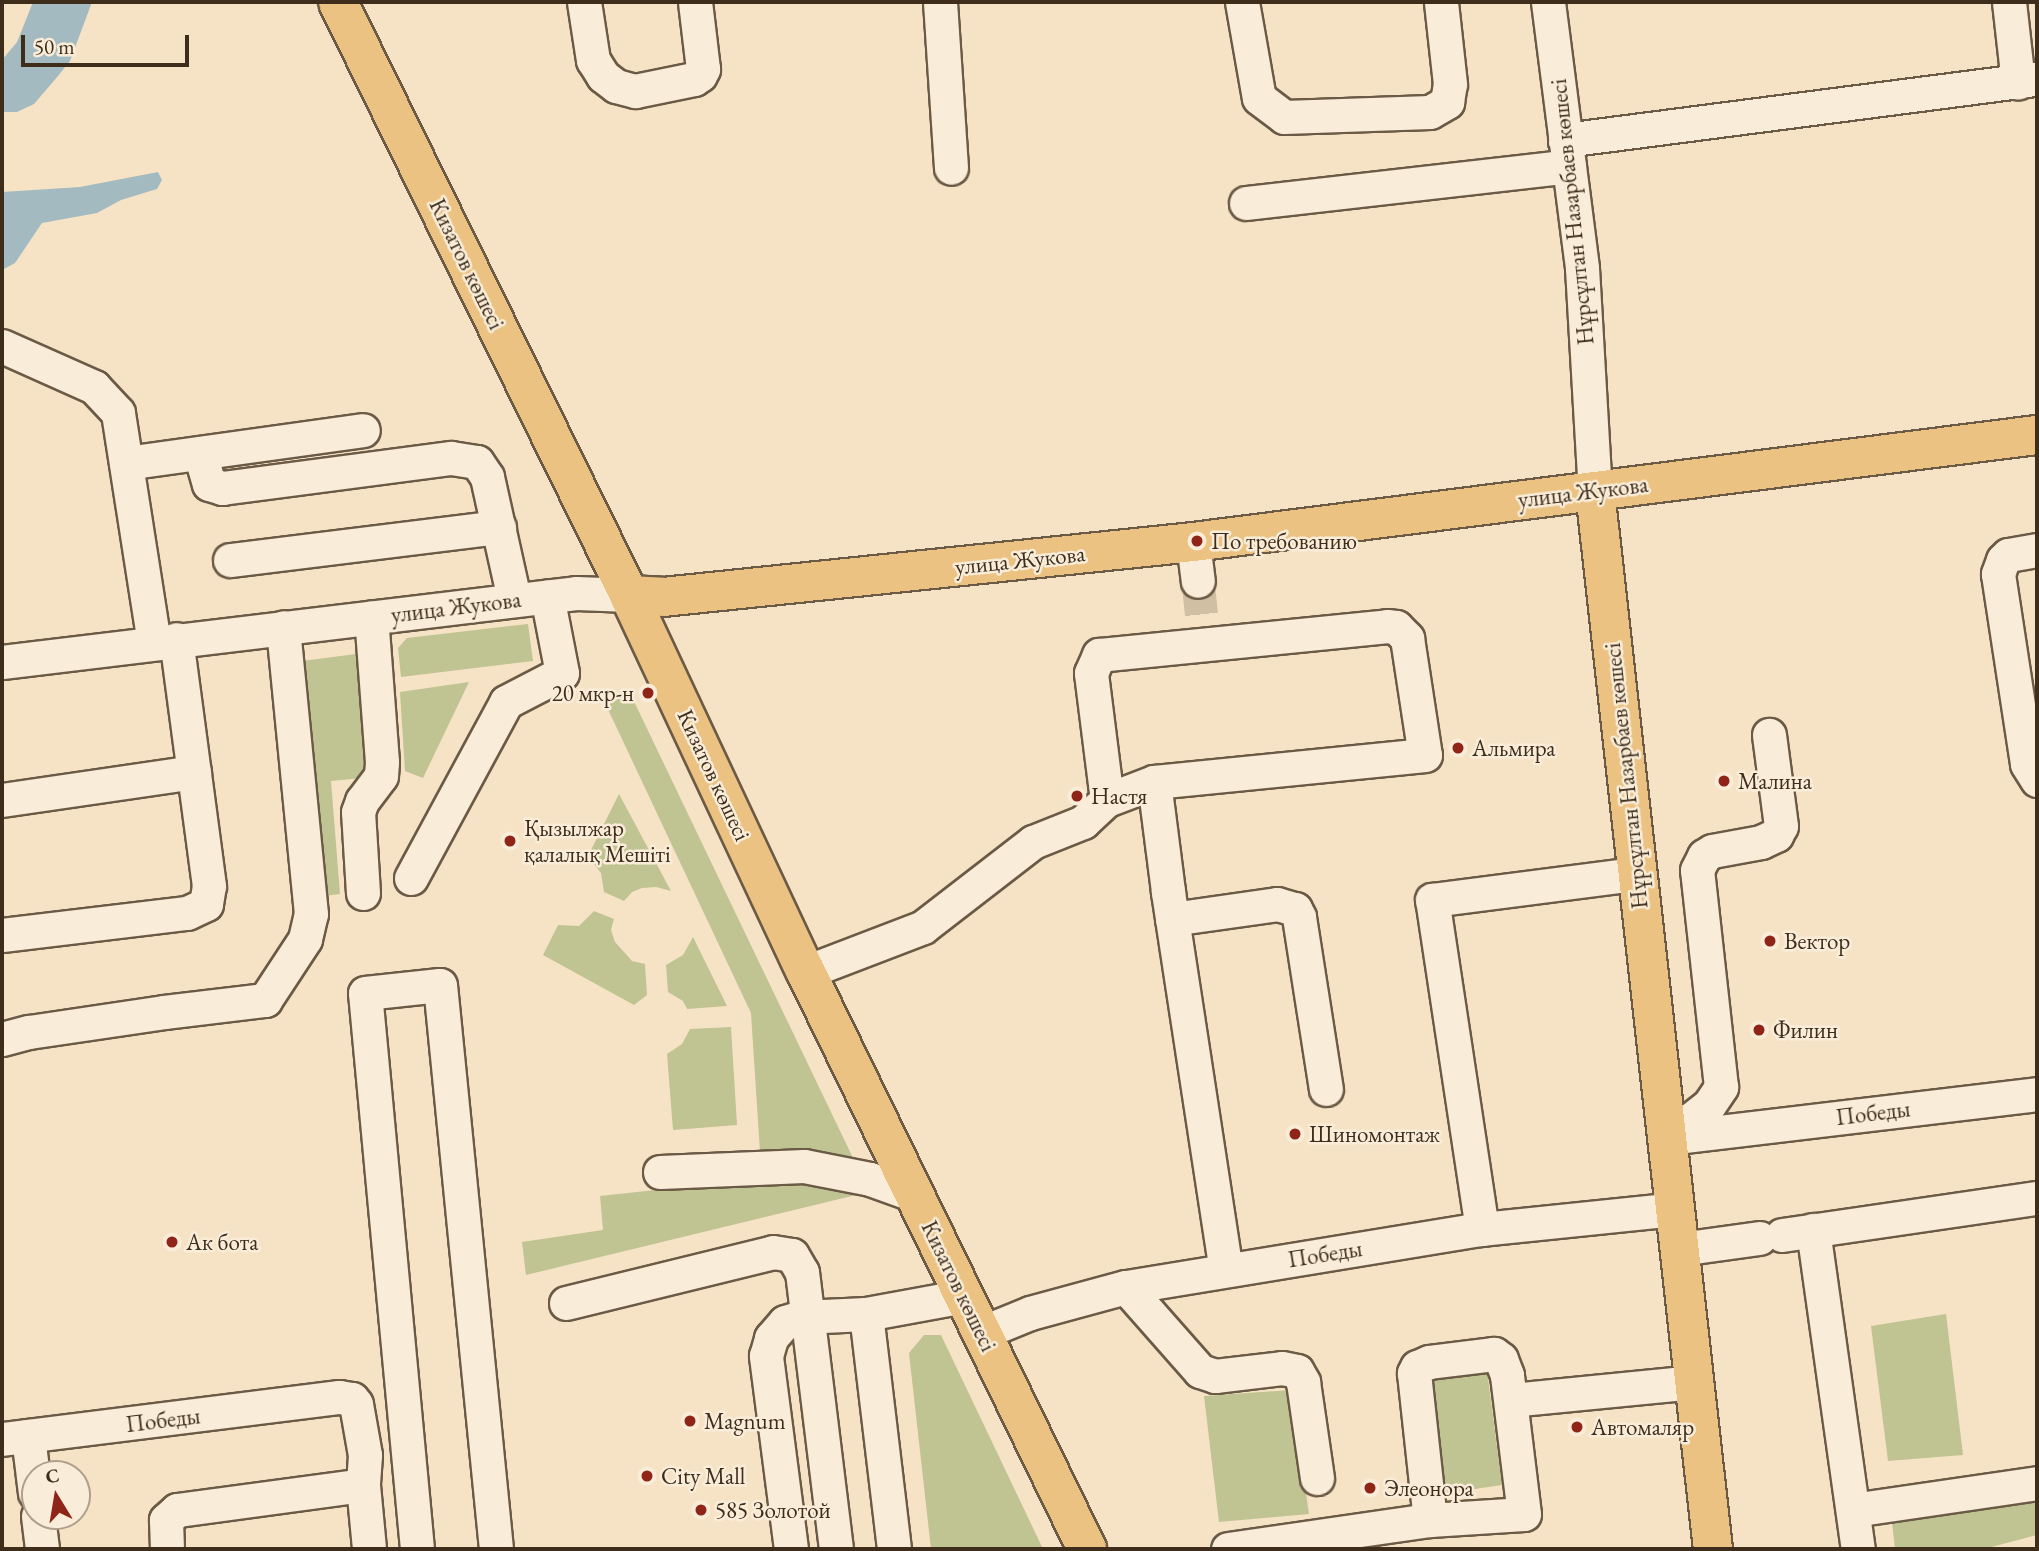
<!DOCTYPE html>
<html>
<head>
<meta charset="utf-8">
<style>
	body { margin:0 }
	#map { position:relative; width:2039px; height:1551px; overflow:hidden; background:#f6e3c5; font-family:"EB Garamond",serif }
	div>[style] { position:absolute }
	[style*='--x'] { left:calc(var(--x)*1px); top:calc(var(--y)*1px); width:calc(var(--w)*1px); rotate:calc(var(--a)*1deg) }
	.green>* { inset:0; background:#c0c392 }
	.water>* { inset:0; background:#a3bbc0 }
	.minor-tunnel>* { height:33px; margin-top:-16.5px; transform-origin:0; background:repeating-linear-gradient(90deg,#d1bfa3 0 33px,transparent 0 50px) }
	.roads { filter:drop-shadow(2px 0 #6b5a45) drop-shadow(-2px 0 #6b5a45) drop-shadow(0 2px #6b5a45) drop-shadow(0 -2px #6b5a45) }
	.minor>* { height:33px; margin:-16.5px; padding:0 16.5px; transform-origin:16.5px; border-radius:16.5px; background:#f9edd9 }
	.major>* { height:38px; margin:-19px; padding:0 19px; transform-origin:19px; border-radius:19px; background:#ebc282 }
	.dots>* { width:19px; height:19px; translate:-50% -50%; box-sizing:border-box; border:4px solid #f9edd9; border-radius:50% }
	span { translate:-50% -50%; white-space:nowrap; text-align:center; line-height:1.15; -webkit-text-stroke:5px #f9edd9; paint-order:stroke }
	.street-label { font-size:23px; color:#3d2d1a }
	.poi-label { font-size:23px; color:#3d2d1a }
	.left { translate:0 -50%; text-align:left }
	.right { translate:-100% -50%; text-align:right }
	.frame { position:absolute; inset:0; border:4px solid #3d2d1a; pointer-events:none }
	.north { position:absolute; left:21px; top:1460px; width:70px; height:70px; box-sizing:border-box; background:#f9edd9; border:2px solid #aea08d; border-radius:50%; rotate:349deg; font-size:19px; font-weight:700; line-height:28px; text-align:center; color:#3d2d1a }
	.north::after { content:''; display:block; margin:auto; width:24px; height:32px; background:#8f2418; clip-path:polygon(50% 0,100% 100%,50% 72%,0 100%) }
	.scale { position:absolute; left:21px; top:35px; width:168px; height:32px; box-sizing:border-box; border:4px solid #3d2d1a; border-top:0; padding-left:9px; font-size:21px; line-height:24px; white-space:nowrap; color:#3d2d1a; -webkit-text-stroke:5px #f9edd9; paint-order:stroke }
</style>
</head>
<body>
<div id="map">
	<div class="green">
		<div style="clip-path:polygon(528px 624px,533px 661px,401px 677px,398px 648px,407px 638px)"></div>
		<div style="clip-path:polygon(364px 653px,371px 768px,362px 778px,331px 781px,340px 894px,316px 897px,294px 662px)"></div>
		<div style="clip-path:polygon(469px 682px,423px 778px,405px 771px,400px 692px)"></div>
		<div style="clip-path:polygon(629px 691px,854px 1160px,760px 1152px,751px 1013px,605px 703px)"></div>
		<div style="clip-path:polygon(619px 794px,671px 891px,656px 887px,642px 888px,632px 892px,624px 901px,604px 892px,601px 873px,588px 856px)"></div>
		<div style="clip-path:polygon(594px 911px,614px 919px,611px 930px,615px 942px,632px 961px,645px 964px,647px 995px,634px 1005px,543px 955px,558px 925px,579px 926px)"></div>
		<div style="clip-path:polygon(693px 937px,727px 1006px,687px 1009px,683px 1001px,668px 992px,666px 965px,683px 955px)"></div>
		<div style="clip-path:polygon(731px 1027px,737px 1125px,673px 1130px,667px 1054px,682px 1044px,690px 1029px)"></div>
		<div style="clip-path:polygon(813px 1173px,854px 1181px,856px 1195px,526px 1275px,522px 1242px,603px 1230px,600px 1196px)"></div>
		<div style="clip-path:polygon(1946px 1314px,1963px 1455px,1888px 1461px,1871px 1326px)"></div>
		<div style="clip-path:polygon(924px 1335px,941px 1335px,1043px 1549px,931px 1549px,909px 1353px)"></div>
		<div style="clip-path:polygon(1486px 1363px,1502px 1485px,1434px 1495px,1421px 1372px)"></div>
		<div style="clip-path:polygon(1291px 1390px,1309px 1514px,1219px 1522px,1204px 1396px)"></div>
		<div style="clip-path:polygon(2037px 1495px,2037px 1535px,1984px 1549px,1895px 1549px,1892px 1522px)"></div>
	</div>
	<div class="water">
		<div style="clip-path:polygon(33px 2px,92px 2px,70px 61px,58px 76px,34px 104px,17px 112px,2px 112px,2px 60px,17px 42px)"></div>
		<div style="clip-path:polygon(158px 172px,162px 180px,157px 189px,121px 200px,97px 213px,42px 223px,15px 263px,2px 270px,2px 192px,80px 187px)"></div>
	</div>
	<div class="minor-tunnel">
		<div style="--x:1198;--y:581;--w:39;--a:84"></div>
	</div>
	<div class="roads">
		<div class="minor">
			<div style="--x:584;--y:2;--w:59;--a:81.2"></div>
			<div style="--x:593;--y:60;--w:19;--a:58"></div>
			<div style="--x:603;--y:76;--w:16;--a:38"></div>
			<div style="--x:616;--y:86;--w:20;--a:15"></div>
			<div style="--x:635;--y:91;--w:60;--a:-11.5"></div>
			<div style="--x:694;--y:79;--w:7;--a:-34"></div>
			<div style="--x:700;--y:75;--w:7;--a:-63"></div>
			<div style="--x:703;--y:69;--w:67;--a:-96.8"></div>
			<div style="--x:940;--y:2;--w:166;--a:86.2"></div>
			<div style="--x:1242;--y:2;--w:97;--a:80"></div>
			<div style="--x:1259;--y:98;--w:31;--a:37"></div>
			<div style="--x:1284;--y:117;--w:146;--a:-2"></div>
			<div style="--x:1430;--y:112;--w:20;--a:-30"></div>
			<div style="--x:1447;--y:102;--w:18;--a:-81"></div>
			<div style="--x:1450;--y:84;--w:82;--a:-96.3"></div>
			<div style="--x:1548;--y:2;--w:268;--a:82.7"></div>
			<div style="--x:1582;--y:268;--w:223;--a:86.7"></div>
			<div style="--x:2009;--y:2;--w:81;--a:83.6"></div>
			<div style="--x:1565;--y:140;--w:476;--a:-7.4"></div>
			<div style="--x:1246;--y:203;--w:325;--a:-6.5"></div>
			<div style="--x:2;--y:346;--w:101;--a:24"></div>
			<div style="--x:94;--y:387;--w:35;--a:47"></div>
			<div style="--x:118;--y:413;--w:232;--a:81.1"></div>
			<div style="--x:200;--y:453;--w:32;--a:74"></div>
			<div style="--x:209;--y:484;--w:14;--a:17"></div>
			<div style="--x:222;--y:488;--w:231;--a:-7.5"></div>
			<div style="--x:451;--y:458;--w:26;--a:9"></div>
			<div style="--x:477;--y:462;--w:18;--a:56"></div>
			<div style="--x:487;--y:477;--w:125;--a:77.5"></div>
			<div style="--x:126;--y:463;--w:239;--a:-7.9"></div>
			<div style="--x:1193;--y:542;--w:39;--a:83"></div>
			<div style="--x:2037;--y:550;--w:29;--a:170"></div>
			<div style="--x:2008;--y:555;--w:7;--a:135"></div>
			<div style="--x:2003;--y:560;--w:15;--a:110"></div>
			<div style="--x:1998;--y:574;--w:192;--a:81.3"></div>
			<div style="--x:2027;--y:764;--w:19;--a:58"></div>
			<div style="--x:230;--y:560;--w:271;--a:-7"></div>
			<div style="--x:1387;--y:626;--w:9;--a:6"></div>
			<div style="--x:1396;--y:627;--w:16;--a:45"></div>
			<div style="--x:1407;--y:638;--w:118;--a:81.3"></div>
			<div style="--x:1425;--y:755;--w:272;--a:174.3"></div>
			<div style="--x:1154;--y:782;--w:50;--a:159"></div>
			<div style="--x:1107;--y:800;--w:128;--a:-97.2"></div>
			<div style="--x:1091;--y:673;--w:20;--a:-66"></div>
			<div style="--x:1099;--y:655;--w:289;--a:-5.7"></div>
			<div style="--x:2;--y:662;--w:578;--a:-6.85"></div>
			<div style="--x:576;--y:593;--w:53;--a:2.2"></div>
			<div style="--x:1154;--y:782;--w:111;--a:82.7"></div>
			<div style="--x:1168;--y:892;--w:382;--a:81.3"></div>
			<div style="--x:2;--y:800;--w:194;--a:-8.3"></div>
			<div style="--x:411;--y:878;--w:200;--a:-61.6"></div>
			<div style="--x:506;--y:702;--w:63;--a:-27.4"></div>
			<div style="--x:562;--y:673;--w:78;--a:-101"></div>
			<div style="--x:363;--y:893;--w:81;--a:-93.5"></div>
			<div style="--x:358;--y:812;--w:12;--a:-70"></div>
			<div style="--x:362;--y:801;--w:31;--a:-53"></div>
			<div style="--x:381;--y:776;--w:14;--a:-86"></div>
			<div style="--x:382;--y:762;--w:145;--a:-94.3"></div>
			<div style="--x:1172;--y:919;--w:106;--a:-8.1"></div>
			<div style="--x:1277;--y:904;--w:19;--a:16"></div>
			<div style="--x:1295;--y:909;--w:9;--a:63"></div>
			<div style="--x:1299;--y:917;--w:174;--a:81.1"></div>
			<div style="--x:2;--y:935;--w:186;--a:-6.8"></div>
			<div style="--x:187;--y:913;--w:21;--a:-25"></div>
			<div style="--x:206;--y:904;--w:18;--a:-81"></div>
			<div style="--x:209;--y:886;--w:249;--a:-97.6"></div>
			<div style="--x:806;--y:972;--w:125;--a:-21"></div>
			<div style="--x:923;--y:927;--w:139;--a:-37.7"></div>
			<div style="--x:1033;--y:842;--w:54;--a:-21.8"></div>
			<div style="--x:1083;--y:822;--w:33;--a:-43"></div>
			<div style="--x:2;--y:1039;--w:28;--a:-15"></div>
			<div style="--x:29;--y:1032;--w:136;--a:-8.4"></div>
			<div style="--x:164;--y:1012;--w:102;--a:-6.8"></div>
			<div style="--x:265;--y:1000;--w:73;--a:-56.7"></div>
			<div style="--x:305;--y:939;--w:26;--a:-77"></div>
			<div style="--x:311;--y:914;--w:288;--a:-95.6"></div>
			<div style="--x:1667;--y:1138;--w:53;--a:-38.2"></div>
			<div style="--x:1709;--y:1105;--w:22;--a:-56"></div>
			<div style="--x:1721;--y:1087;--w:218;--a:-96.3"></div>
			<div style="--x:1697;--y:870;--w:16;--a:-63"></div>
			<div style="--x:1704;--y:856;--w:9;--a:-32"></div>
			<div style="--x:1712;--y:851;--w:50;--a:-10.4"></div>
			<div style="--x:1761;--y:842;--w:17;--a:-25"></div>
			<div style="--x:1776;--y:835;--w:10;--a:-61"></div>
			<div style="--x:1781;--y:826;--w:92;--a:-97.5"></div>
			<div style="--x:1669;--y:1138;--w:371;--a:-6.8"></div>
			<div style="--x:660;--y:1172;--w:144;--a:-2.4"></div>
			<div style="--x:804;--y:1166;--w:67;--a:11.1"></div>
			<div style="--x:870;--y:1179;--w:48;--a:19.6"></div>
			<div style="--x:1482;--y:1229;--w:333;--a:-98.6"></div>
			<div style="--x:1432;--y:900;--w:206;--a:-7.3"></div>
			<div style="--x:1813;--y:1230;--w:322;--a:82"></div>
			<div style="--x:1782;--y:1235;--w:258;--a:-8.3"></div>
			<div style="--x:1680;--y:1249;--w:80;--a:-7.9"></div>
			<div style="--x:1126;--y:1287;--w:112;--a:48.6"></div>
			<div style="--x:1200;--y:1371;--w:16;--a:18"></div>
			<div style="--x:1215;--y:1376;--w:67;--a:-6.8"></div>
			<div style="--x:1282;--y:1368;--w:15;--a:11"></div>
			<div style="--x:1297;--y:1371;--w:13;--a:61"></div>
			<div style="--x:1303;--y:1382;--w:97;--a:81.7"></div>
			<div style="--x:566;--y:1303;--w:213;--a:-13.8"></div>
			<div style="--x:773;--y:1252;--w:19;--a:9"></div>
			<div style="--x:792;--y:1255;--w:20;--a:60"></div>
			<div style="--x:802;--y:1272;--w:279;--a:83"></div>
			<div style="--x:866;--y:1314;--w:237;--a:83.2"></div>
			<div style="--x:981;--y:1333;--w:53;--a:-22.2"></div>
			<div style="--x:1030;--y:1313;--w:99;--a:-15.2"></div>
			<div style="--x:1126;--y:1287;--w:361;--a:-9.3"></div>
			<div style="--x:1482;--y:1229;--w:194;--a:-5.9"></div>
			<div style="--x:1511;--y:1400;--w:183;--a:-5.6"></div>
			<div style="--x:28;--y:1436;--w:57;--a:83"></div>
			<div style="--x:2;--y:1439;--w:340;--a:-7.1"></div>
			<div style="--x:339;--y:1397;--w:13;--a:9"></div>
			<div style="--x:352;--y:1399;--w:6;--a:51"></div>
			<div style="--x:356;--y:1404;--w:52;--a:80"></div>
			<div style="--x:365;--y:1455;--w:30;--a:94"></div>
			<div style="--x:363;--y:1485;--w:188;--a:172.3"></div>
			<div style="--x:177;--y:1510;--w:15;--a:138"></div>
			<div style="--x:166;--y:1520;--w:29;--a:88"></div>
			<div style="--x:363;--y:1485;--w:64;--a:84.6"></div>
			<div style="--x:1853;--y:1510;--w:186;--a:-8.3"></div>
			<div style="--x:38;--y:1516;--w:33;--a:83"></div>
			<div style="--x:417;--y:1549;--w:558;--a:-95.34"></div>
			<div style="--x:365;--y:993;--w:75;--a:-6.1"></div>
			<div style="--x:440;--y:985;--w:567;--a:84.33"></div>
			<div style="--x:791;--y:1549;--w:195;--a:-97.4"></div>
			<div style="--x:766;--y:1356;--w:19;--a:-74"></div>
			<div style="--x:771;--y:1338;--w:21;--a:-49"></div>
			<div style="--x:785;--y:1322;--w:17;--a:-17"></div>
			<div style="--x:801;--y:1317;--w:65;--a:-2.6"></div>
			<div style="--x:866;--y:1314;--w:100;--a:-10.4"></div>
			<div style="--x:1228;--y:1549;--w:204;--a:-8.2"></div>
			<div style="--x:1430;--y:1520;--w:94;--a:-3.7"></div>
			<div style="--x:1524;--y:1514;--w:140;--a:-97"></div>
			<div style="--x:1507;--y:1375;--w:17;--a:-111"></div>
			<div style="--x:1501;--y:1359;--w:9;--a:-144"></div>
			<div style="--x:1494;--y:1354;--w:65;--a:173"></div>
			<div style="--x:1429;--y:1362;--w:13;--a:157"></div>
			<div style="--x:1417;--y:1367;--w:7;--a:117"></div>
			<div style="--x:1414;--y:1373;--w:148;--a:83.8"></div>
		</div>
		<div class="major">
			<div style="--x:338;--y:2;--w:661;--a:63.86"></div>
			<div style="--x:629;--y:595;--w:416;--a:64.9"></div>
			<div style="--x:806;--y:972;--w:642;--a:64.03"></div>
			<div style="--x:1595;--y:491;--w:1065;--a:83.64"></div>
			<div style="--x:629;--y:595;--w:34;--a:3"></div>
			<div style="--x:663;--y:597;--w:533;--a:-5.92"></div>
			<div style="--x:1193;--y:542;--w:851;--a:-7.23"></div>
		</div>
	</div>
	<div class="dots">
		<div style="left:1197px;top:541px;background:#8f2418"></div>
		<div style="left:648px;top:693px;background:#8f2418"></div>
		<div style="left:1458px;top:748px;background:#8f2418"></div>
		<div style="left:1724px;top:781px;background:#8f2418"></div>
		<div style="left:1077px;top:796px;background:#8f2418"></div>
		<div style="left:510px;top:841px;background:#8f2418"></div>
		<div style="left:1770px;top:941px;background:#8f2418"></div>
		<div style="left:1759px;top:1030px;background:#8f2418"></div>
		<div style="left:1295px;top:1134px;background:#8f2418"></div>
		<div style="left:172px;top:1242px;background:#8f2418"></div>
		<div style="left:690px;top:1421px;background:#8f2418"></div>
		<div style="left:1577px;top:1427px;background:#8f2418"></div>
		<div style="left:647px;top:1476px;background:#8f2418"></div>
		<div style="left:1370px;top:1488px;background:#8f2418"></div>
		<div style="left:701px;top:1510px;background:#8f2418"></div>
	</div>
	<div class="street-label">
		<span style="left:1572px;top:212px;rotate:-96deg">Нұрсұлтан Назарбаев көшесі</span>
		<span style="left:467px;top:264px;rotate:64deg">Кизатов көшесі</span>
		<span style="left:1583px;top:492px;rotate:-7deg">улица Жукова</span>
		<span style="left:1020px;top:560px;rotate:-6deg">улица Жукова</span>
		<span style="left:456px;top:607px;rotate:-7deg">улица Жукова</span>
		<span style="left:714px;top:775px;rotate:65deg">Кизатов көшесі</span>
		<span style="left:1626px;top:776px;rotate:-96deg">Нұрсұлтан Назарбаев көшесі</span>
		<span style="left:1873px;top:1113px;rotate:-7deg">Победы</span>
		<span style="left:1325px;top:1254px;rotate:-9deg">Победы</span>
		<span style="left:959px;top:1286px;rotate:64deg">Кизатов көшесі</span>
		<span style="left:163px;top:1420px;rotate:-7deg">Победы</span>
	</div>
	<div class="poi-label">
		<span class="left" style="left:1211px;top:541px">По требованию</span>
		<span class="right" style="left:634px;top:693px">20 мкр-н</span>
		<span class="left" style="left:1472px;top:748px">Альмира</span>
		<span class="left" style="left:1738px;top:781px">Малина</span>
		<span class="left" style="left:1091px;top:796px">Настя</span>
		<span class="left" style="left:524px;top:841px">Қызылжар<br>қалалық Мешіті</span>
		<span class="left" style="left:1784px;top:941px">Вектор</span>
		<span class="left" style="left:1773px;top:1030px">Филин</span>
		<span class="left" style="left:1309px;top:1134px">Шиномонтаж</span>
		<span class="left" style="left:186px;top:1242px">Ак бота</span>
		<span class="left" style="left:704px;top:1421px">Magnum</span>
		<span class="left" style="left:1591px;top:1427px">Автомаляр</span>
		<span class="left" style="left:661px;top:1476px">City Mall</span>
		<span class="left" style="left:1384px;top:1488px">Элеонора</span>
		<span class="left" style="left:715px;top:1510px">585 Золотой</span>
	</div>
	<div class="frame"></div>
	<div class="north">С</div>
	<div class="scale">50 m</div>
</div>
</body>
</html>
